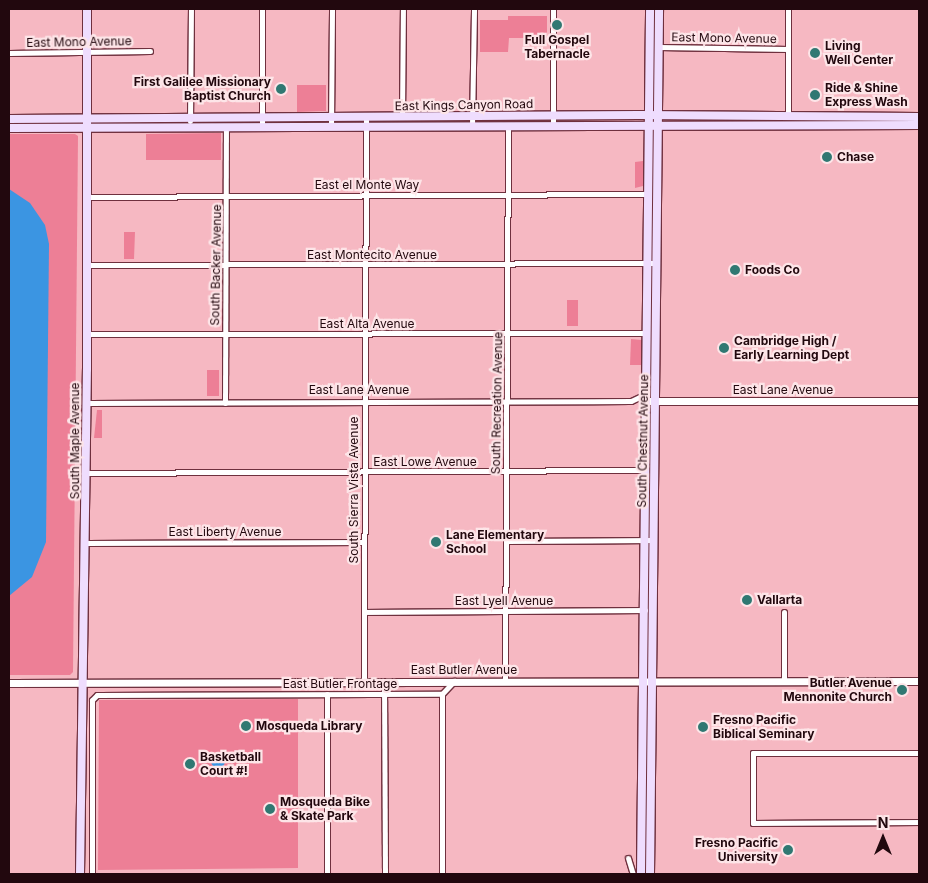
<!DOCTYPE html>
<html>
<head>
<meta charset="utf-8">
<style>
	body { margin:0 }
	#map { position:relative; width:928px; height:883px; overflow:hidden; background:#f6b8c2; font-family:Inter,sans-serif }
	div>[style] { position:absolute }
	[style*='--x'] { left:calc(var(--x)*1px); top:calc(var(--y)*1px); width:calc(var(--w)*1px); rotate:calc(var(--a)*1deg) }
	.green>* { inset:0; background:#ed7f96 }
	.water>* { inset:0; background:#3b95e2 }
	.round { border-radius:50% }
	.roads { filter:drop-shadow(1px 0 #6f303e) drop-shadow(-1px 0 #6f303e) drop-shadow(0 1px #6f303e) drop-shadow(0 -1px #6f303e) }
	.minor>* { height:5px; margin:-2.5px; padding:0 2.5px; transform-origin:2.5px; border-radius:2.5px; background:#fff }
	.tertiary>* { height:7px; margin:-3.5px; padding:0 3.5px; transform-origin:3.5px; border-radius:3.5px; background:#fff }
	.secondary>* { height:8px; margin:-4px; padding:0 4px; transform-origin:4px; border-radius:4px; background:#efddfe }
	.dots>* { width:14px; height:14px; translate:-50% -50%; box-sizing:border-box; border:2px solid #fde5e8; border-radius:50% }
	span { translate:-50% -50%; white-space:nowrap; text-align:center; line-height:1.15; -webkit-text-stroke:4.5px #fde5e8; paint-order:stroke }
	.street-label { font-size:12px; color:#22080e }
	.poi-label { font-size:12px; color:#22080e; font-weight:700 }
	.left { translate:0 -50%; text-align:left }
	.right { translate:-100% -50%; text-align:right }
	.frame { position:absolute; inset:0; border:10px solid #22080e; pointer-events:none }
	.north { position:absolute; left:858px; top:813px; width:50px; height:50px; -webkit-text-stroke:4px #fde5e8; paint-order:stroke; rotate:0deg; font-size:14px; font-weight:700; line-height:20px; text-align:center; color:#22080e }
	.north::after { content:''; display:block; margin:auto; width:18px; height:22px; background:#22080e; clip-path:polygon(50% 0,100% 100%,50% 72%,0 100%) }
</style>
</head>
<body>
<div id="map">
	<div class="green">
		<div style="clip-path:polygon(508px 16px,547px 16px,547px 38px,509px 38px,508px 52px,480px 52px,480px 20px,508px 20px)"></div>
		<div style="clip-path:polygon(297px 85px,326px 85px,326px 111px,297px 112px)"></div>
		<div style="clip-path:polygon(221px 133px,221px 160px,146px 160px,146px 134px)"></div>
		<div style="clip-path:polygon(9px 134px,75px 134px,78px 136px,73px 672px,70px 675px,9px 675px)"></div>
		<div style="clip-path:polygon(643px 161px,643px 186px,635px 188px,635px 162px)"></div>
		<div style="clip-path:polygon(124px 232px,135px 232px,134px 259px,124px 259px)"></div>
		<div style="clip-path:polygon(567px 300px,578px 300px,578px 326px,567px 326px)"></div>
		<div style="clip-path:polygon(631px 339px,642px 340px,642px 365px,630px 365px)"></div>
		<div style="clip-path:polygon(207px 370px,219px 370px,219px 396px,207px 396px)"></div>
		<div style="clip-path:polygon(97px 410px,102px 410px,102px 438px,94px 438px)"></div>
		<div style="clip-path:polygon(298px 699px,298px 868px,98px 870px,99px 700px)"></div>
	</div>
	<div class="water">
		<div style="clip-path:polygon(9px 189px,30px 203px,45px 225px,49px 244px,46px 542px,32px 577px,9px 596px)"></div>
		<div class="round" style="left:211px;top:754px;width:14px;height:14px"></div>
	</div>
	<div class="roads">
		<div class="minor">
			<div style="--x:659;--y:47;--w:129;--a:0.9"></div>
			<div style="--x:9;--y:53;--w:141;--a:-0.8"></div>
			<div style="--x:402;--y:117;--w:108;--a:-89.5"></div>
			<div style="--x:788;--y:117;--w:108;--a:-90"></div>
			<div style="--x:190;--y:121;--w:112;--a:-89.5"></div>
			<div style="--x:472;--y:125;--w:116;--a:-89"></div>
			<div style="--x:553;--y:125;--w:116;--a:-90"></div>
			<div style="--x:331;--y:126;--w:117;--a:-89.5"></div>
			<div style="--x:262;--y:127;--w:118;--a:-90"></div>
			<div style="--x:87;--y:197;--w:561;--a:-0.31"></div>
			<div style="--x:87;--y:265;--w:569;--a:-0.2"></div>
			<div style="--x:87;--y:334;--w:560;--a:-0.1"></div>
			<div style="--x:87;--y:403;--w:544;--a:-0.21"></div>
			<div style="--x:631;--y:401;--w:17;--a:-25"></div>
			<div style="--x:225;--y:403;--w:276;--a:-89.8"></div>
			<div style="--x:86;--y:473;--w:559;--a:-0.31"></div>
			<div style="--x:506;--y:541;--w:147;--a:-0.4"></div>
			<div style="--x:85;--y:543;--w:279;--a:-0.2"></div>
			<div style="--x:364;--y:612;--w:281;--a:-0.4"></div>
			<div style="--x:784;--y:680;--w:68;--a:-90"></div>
			<div style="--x:384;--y:681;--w:193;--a:89.7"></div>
			<div style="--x:505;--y:681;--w:555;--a:-89.69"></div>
			<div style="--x:364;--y:682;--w:564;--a:-89.8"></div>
			<div style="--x:327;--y:694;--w:180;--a:90"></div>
			<div style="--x:442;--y:694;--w:18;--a:-47"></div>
			<div style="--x:919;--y:753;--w:166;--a:180"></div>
			<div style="--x:753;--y:753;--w:70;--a:90"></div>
			<div style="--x:753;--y:823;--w:166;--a:-0.3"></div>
			<div style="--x:628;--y:858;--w:17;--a:73"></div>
			<div style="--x:92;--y:874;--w:174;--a:-90"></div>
			<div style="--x:92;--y:700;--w:7;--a:-45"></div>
			<div style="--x:97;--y:695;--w:345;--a:-0.2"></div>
			<div style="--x:442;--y:874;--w:180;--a:-90"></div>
		</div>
		<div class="tertiary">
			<div style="--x:649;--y:401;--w:270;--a:0"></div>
			<div style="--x:9;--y:683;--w:910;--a:-0.13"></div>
		</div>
		<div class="secondary">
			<div style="--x:9;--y:119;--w:630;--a:-0.36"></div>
			<div style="--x:639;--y:115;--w:280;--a:0.4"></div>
			<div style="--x:9;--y:128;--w:910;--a:-0.19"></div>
			<div style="--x:80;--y:874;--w:505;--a:-89.21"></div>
			<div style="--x:87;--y:369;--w:360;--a:-90"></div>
			<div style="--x:641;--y:874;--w:865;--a:-89.4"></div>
			<div style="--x:650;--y:874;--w:865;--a:-89.4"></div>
		</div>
	</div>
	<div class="dots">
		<div style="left:557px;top:25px;background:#307872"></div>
		<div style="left:815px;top:53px;background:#307872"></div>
		<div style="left:281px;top:89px;background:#307872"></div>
		<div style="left:815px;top:95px;background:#307872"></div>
		<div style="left:827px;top:157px;background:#307872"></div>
		<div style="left:735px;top:270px;background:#307872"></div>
		<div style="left:724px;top:348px;background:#307872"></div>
		<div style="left:436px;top:542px;background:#307872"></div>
		<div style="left:747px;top:600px;background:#307872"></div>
		<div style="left:902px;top:690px;background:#307872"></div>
		<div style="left:246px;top:726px;background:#307872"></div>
		<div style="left:703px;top:727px;background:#307872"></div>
		<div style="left:190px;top:764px;background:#307872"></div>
		<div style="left:270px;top:809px;background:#307872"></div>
		<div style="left:788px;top:850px;background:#307872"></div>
	</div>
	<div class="street-label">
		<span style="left:724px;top:38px;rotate:1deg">East Mono Avenue</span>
		<span style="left:79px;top:42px;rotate:-1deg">East Mono Avenue</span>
		<span style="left:464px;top:105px;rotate:-1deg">East Kings Canyon Road</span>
		<span style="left:367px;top:185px">East el Monte Way</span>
		<span style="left:372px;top:255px">East Montecito Avenue</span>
		<span style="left:216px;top:265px;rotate:-89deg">South Backer Avenue</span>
		<span style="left:367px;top:324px">East Alta Avenue</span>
		<span style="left:359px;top:390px">East Lane Avenue</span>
		<span style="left:783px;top:390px">East Lane Avenue</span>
		<span style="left:497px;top:403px;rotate:-89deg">South Recreation Avenue</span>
		<span style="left:75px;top:441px;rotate:-90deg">South Maple Avenue</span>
		<span style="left:643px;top:441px;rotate:-89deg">South Chestnut Avenue</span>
		<span style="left:425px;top:462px">East Lowe Avenue</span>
		<span style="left:354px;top:490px;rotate:-90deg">South Sierra Vista Avenue</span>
		<span style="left:225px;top:532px">East Liberty Avenue</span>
		<span style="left:504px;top:601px">East Lyell Avenue</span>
		<span style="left:464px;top:670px">East Butler Avenue</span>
		<span style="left:340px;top:684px">East Butler Frontage</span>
	</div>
	<div class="poi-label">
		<span style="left:557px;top:47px">Full Gospel<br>Tabernacle</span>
		<span class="left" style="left:825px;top:53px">Living<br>Well Center</span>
		<span class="right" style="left:271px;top:89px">First Galilee Missionary<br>Baptist Church</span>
		<span class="left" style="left:825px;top:95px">Ride &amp; Shine<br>Express Wash</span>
		<span class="left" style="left:837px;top:157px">Chase</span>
		<span class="left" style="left:745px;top:270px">Foods Co</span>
		<span class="left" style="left:734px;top:348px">Cambridge High /<br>Early Learning Dept</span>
		<span class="left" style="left:446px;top:542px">Lane Elementary<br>School</span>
		<span class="left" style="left:757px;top:600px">Vallarta</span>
		<span class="right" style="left:892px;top:690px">Butler Avenue<br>Mennonite Church</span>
		<span class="left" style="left:713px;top:727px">Fresno Pacific<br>Biblical Seminary</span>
		<span class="left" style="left:256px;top:726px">Mosqueda Library</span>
		<span class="left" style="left:200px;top:764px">Basketball<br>Court #!</span>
		<span class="left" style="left:280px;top:809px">Mosqueda Bike<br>&amp; Skate Park</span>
		<span class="right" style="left:778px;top:850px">Fresno Pacific<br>University</span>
	</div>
	<div class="frame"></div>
	<div class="north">N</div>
</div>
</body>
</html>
